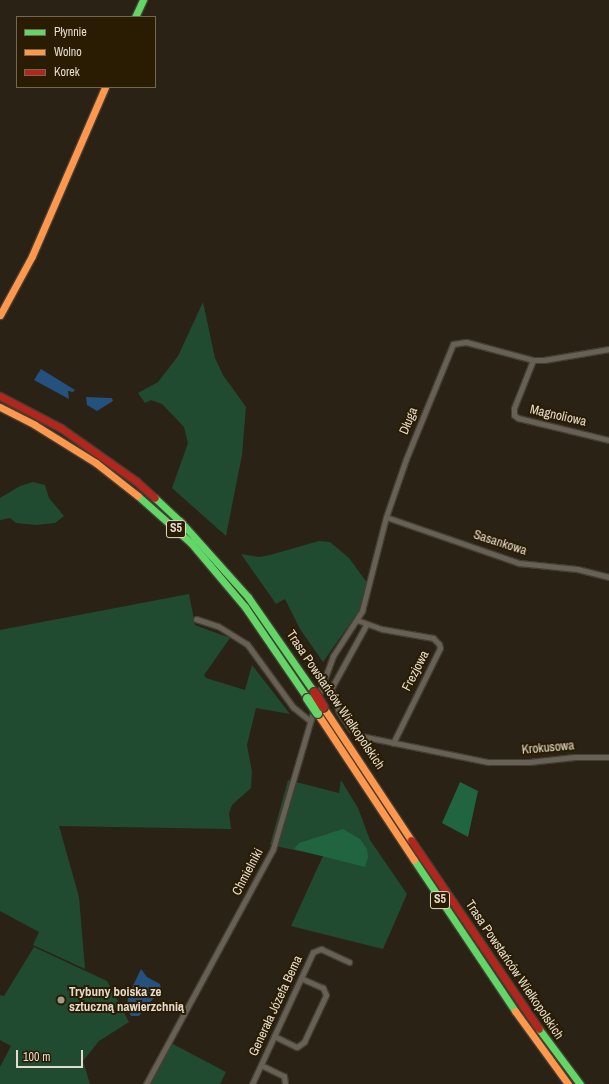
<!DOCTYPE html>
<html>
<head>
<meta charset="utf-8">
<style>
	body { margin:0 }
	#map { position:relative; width:609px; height:1084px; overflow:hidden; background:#2a2214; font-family:"Archivo Narrow",sans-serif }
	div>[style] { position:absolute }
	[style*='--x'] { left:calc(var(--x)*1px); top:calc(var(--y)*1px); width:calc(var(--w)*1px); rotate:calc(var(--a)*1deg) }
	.green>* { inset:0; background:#204b31 }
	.forest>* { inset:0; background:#216540 }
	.water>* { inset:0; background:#24517e }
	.roads { filter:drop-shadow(1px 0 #453e34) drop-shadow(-1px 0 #453e34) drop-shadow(0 1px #453e34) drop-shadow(0 -1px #453e34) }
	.street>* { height:5px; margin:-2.5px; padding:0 2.5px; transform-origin:2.5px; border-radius:2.5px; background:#666055 }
	.fast>* { height:7px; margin:-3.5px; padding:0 3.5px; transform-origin:3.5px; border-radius:3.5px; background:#63d668 }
	.slow>* { height:7px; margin:-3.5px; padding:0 3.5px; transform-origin:3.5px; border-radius:3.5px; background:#ff974d }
	.jam>* { height:7px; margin:-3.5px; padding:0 3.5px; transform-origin:3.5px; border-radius:3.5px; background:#b3261e }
	.bridges { filter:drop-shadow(1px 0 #453e34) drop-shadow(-1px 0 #453e34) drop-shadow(0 1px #453e34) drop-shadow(0 -1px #453e34) }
	.fast-bridge>* { height:9px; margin:-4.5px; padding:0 4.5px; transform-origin:4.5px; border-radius:4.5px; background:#63d668 }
	.jam-bridge>* { height:9px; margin:-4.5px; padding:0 4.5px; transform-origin:4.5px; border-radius:4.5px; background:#b3261e }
	.dots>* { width:11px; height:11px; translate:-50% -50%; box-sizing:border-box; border:2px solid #291c02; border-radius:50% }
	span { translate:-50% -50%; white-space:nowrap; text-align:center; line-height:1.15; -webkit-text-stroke:4px #291c02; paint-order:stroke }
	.shield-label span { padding:1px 3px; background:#291c02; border:1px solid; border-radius:3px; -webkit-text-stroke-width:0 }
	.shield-label { font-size:12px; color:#e4dbcc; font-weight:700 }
	.street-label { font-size:13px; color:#e4dbcc }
	.poi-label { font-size:13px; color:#e4dbcc; font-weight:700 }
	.left { translate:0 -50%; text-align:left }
	.legend { position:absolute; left:16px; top:16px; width:140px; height:72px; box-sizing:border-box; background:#291c02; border:1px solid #746853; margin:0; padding:5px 7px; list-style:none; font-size:12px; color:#e4dbcc }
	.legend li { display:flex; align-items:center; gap:8px; height:20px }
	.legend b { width:20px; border:1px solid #746853 }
	.scale { position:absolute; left:16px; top:1050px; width:67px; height:18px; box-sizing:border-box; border:2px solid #e4dbcc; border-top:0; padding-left:5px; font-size:12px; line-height:14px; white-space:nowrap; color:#e4dbcc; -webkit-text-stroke:3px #291c02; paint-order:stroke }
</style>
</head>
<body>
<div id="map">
	<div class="green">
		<div style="clip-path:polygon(203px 302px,215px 358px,223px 375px,246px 407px,242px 455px,226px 536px,172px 488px,188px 443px,184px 427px,162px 404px,151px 400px,145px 403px,138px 393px,158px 382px,165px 373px,178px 356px)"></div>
		<div style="clip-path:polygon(33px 482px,45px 485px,49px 498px,64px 516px,55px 523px,36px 525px,16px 523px,10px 518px,0 520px,0 498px,20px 486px)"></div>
		<div style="clip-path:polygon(319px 541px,330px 542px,349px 558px,368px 584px,359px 611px,323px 662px,300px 629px,285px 599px,276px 604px,241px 554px,259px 557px,270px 555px)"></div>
		<div style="clip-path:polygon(189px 594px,195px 625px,230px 638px,204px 675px,206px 678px,245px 690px,252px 665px,290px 714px,256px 708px,247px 745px,252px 772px,251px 788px,232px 805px,229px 813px,231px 829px,59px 826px,79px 897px,85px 969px,33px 945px,39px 932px,0 911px,0 630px)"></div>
		<div style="clip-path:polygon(288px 780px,339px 793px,341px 780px,358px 808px,370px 840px,407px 894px,383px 949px,291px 926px,323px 856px,270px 845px)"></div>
		<div style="clip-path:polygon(34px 947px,107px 981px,129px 1022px,99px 1041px,83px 1061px,90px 1084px,0 1084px,0 1067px,11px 1046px,0 1040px,0 995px,4px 996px)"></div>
		<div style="clip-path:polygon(171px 1043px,226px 1072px,220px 1084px,150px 1084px)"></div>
	</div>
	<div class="forest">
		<div style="clip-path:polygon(460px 782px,478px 791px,468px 837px,442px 823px)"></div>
		<div style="clip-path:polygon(343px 829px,360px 839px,367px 849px,368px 857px,365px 867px,294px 849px,299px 843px)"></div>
	</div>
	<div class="water">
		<div style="clip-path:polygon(41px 369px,75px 390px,73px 392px,68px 391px,69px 399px,34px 380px)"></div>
		<div style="clip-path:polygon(86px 397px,112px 398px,113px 401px,97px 411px,87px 405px)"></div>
		<div style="clip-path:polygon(141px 969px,147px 977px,160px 984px,161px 989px,139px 1016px,131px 1016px,127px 1008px,128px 996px)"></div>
	</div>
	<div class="roads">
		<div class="street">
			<div style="--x:533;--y:360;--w:52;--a:111.6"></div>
			<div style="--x:514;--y:408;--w:7;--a:90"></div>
			<div style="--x:514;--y:415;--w:5;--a:37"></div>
			<div style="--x:518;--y:418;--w:94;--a:13.6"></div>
			<div style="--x:386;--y:517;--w:141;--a:19.1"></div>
			<div style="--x:519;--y:563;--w:58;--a:5.9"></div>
			<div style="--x:577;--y:569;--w:33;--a:14"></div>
			<div style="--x:196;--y:619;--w:23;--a:18"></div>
			<div style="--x:218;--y:626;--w:34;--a:32"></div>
			<div style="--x:247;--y:644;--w:78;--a:53.9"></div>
			<div style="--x:293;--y:707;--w:22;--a:39"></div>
			<div style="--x:357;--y:620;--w:27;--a:20"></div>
			<div style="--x:382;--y:629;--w:52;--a:10"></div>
			<div style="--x:433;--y:638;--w:8;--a:45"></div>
			<div style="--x:439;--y:644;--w:4;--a:76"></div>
			<div style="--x:440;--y:648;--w:106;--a:116.3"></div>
			<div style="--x:366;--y:625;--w:73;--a:118.7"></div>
			<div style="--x:331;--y:689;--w:24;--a:71"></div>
			<div style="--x:339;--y:712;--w:21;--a:55"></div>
			<div style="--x:351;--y:729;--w:12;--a:35"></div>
			<div style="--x:361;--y:736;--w:130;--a:11.6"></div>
			<div style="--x:488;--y:762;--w:41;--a:0"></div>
			<div style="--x:529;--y:762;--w:46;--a:-6.2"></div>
			<div style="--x:575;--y:757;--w:34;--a:0"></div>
			<div style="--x:318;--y:697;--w:44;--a:-69.9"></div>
			<div style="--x:333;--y:656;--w:54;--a:-57.2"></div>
			<div style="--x:362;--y:611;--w:97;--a:-75.7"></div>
			<div style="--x:386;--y:517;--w:61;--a:-71"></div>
			<div style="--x:406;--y:459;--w:124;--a:-67.8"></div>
			<div style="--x:453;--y:344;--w:13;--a:-9"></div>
			<div style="--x:466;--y:342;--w:69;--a:15"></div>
			<div style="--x:533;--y:360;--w:11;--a:0"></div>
			<div style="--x:544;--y:360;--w:66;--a:-9.6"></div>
			<div style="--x:274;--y:1036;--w:25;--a:26"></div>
			<div style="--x:297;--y:1047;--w:9;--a:-36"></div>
			<div style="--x:304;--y:1042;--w:52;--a:-64.9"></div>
			<div style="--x:326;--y:995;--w:8;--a:-113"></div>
			<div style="--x:323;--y:988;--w:24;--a:-156"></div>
			<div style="--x:261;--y:1065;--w:25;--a:26"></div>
			<div style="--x:284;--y:1076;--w:8;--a:83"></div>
			<div style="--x:146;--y:1084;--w:267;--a:-61.6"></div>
			<div style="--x:273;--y:849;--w:146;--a:-73.7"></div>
			<div style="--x:252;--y:1084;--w:145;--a:-65.2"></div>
			<div style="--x:313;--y:952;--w:9;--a:-21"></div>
			<div style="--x:321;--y:949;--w:31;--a:25"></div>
		</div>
		<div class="fast">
			<div style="--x:135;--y:17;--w:19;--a:-65"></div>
			<div style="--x:138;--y:496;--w:71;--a:41.6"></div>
			<div style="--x:191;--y:543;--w:84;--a:49.8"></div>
			<div style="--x:245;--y:607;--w:110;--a:55.7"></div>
			<div style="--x:155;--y:498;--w:34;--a:43"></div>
			<div style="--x:180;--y:521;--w:102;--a:48.2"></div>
			<div style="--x:248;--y:597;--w:116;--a:55.2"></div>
			<div style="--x:414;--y:860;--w:182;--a:56.2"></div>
			<div style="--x:539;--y:1029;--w:69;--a:53.3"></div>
		</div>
		<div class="slow">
			<div style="--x:0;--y:315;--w:67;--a:-61.5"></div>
			<div style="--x:32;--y:256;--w:184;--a:-66.6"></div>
			<div style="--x:0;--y:407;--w:39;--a:27"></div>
			<div style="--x:35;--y:425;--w:72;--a:31.9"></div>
			<div style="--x:96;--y:463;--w:53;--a:38.2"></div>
			<div style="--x:323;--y:707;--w:159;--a:56.5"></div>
			<div style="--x:317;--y:713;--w:176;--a:56.6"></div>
			<div style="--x:515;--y:1011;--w:90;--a:54"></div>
		</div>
		<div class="jam">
			<div style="--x:0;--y:396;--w:69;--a:27.7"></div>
			<div style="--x:61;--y:428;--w:92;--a:35.2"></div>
			<div style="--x:136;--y:481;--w:25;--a:42"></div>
			<div style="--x:411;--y:840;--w:228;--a:55.9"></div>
		</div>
	</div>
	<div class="bridges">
		<div class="fast-bridge">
			<div style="--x:307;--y:698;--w:18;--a:56"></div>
		</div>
		<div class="jam-bridge">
			<div style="--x:314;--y:692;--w:17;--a:59"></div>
		</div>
	</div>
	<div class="dots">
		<div style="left:61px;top:1000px;background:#a39a8c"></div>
	</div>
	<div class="shield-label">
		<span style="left:176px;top:529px">S5</span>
		<span style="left:440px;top:900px">S5</span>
	</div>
	<div class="street-label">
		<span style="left:558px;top:416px;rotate:13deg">Magnoliowa</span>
		<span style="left:409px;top:421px;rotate:-68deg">Długa</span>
		<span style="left:500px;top:543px;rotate:18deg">Sasankowa</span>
		<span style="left:416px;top:671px;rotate:-63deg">Frezjowa</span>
		<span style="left:335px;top:700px;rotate:56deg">Trasa Powstańców Wielkopolskich</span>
		<span style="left:548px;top:748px;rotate:-5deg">Krokusowa</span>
		<span style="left:248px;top:872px;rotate:-62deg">Chmielniki</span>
		<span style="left:514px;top:970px;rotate:56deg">Trasa Powstańców Wielkopolskich</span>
		<span style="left:276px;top:1006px;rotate:-65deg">Generała Józefa Bema</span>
	</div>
	<div class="poi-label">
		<span class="left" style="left:69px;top:1000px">Trybuny boiska ze<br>sztuczną nawierzchnią</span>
	</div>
	<ul class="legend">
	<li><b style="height:5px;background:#63d668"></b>Płynnie</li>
	<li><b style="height:5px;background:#ff974d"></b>Wolno</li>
	<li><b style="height:5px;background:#b3261e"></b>Korek</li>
	</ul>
	<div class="scale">100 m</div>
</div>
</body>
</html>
